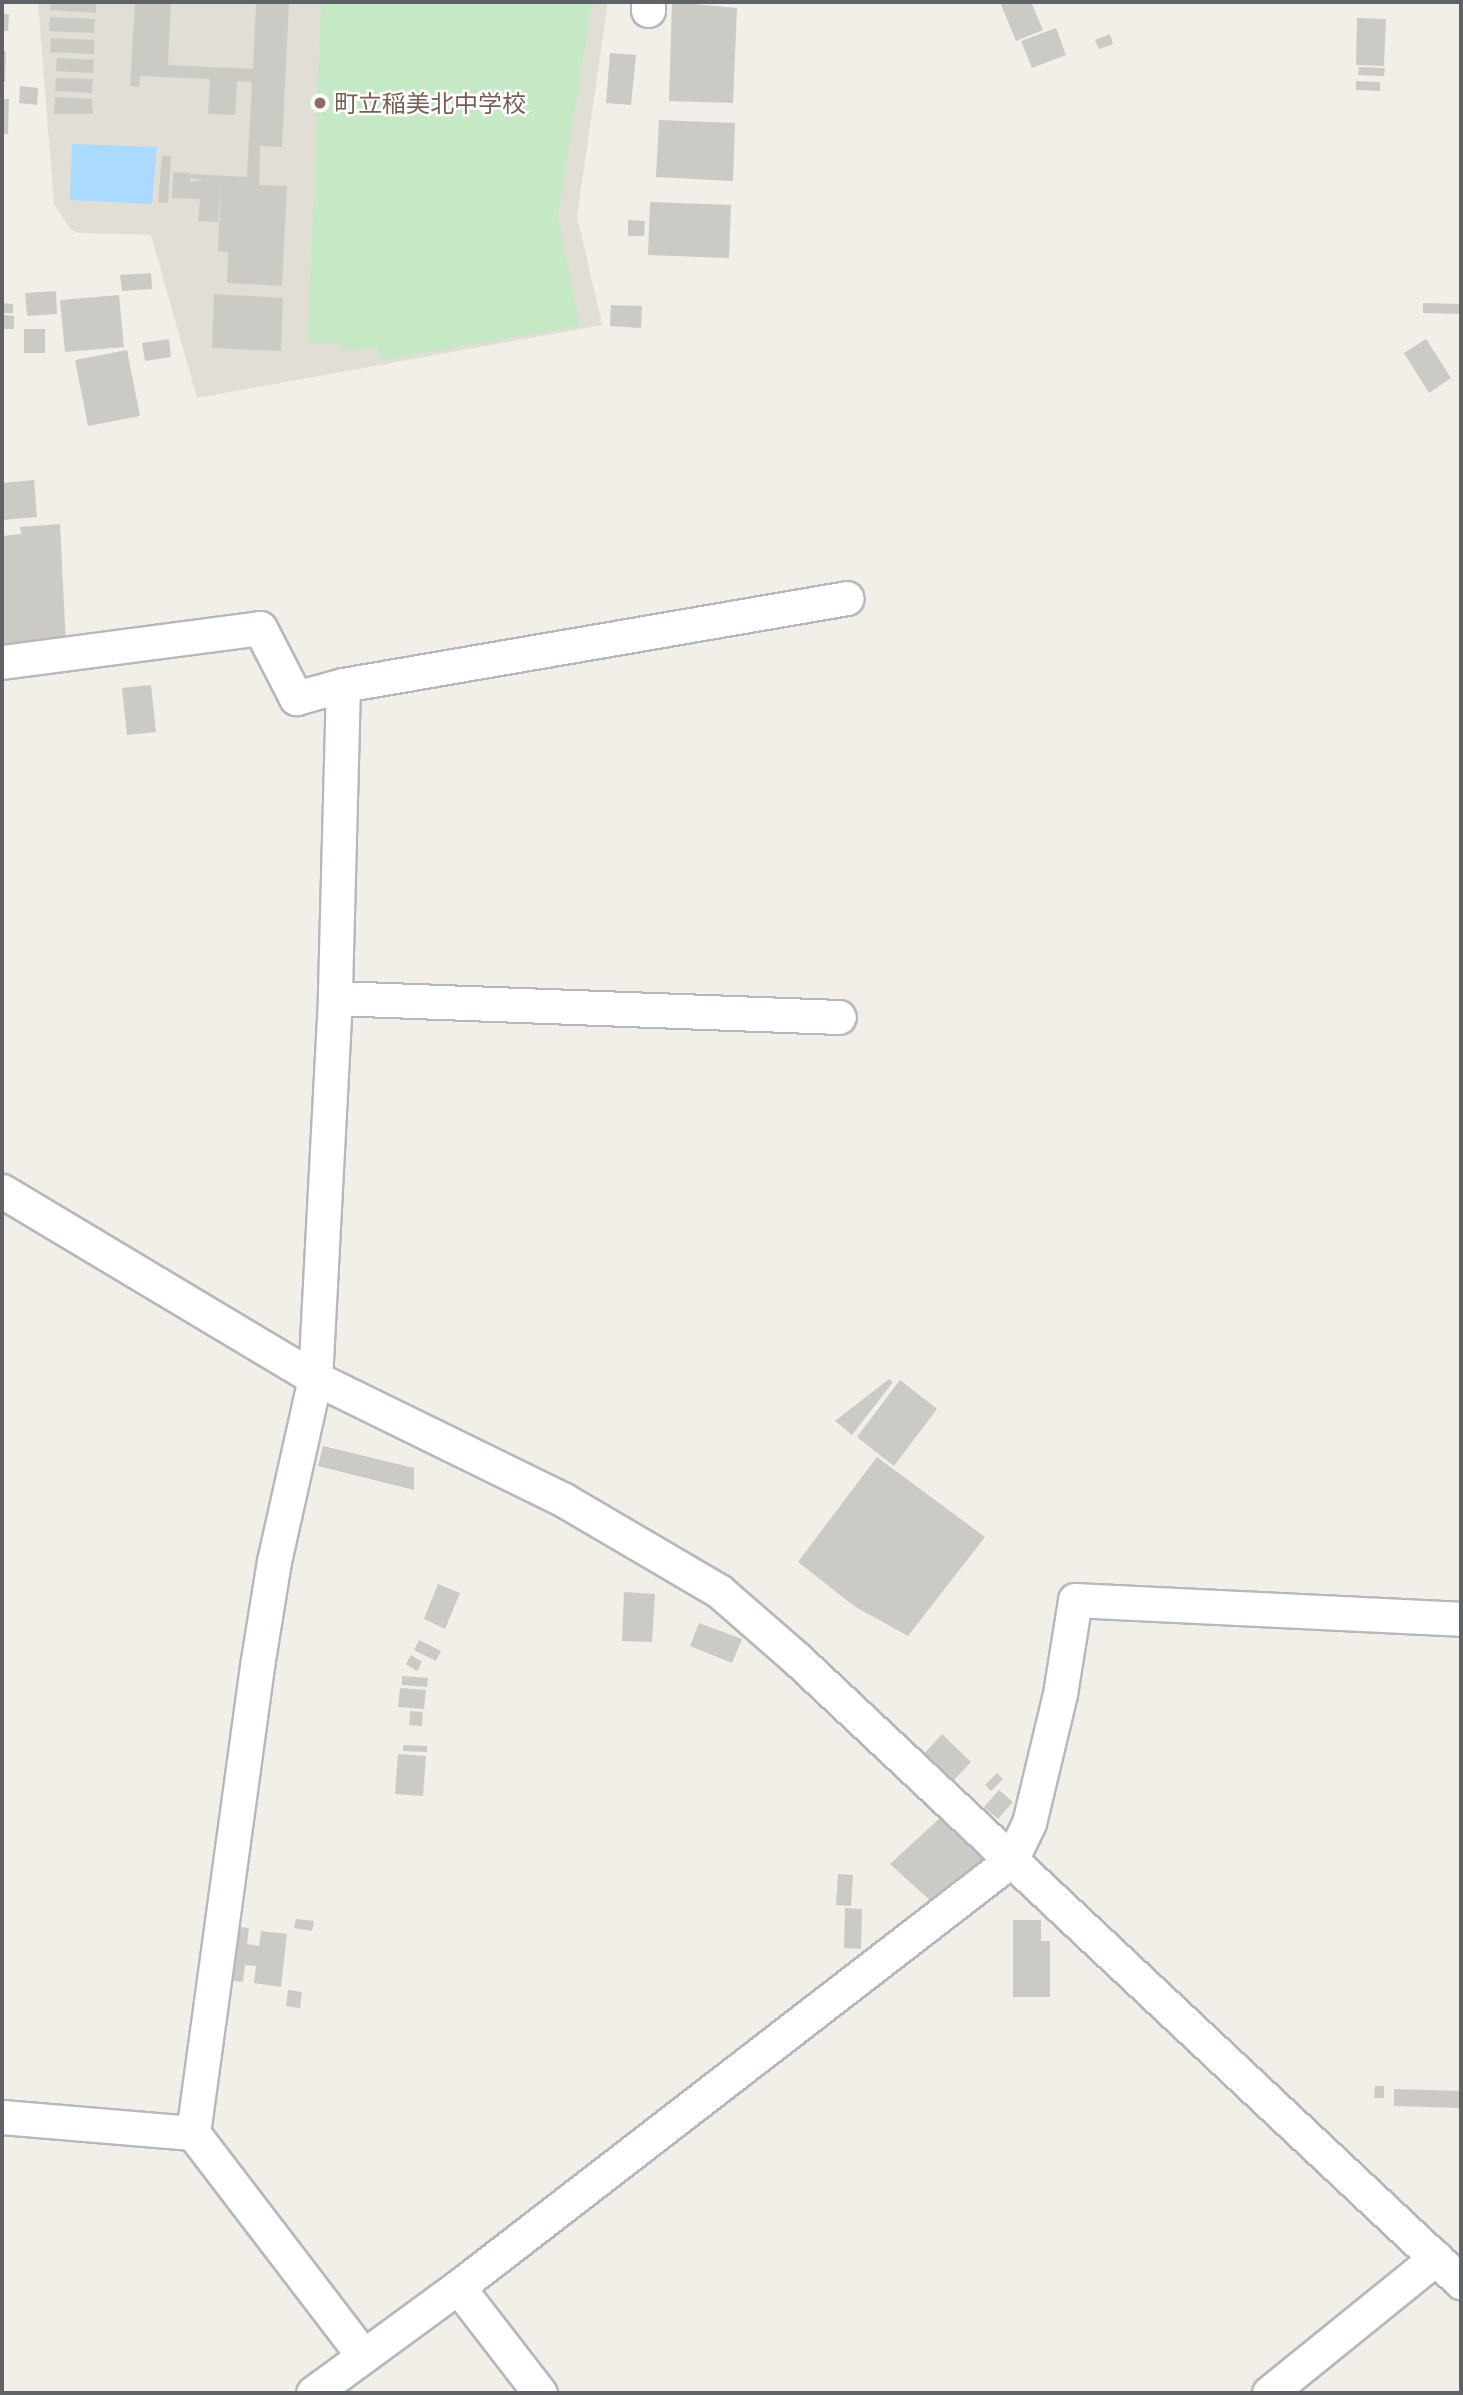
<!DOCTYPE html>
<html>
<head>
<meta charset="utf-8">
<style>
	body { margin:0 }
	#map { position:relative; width:1463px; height:2395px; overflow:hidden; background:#f1efe8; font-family:"Golos Text","Noto Sans JP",sans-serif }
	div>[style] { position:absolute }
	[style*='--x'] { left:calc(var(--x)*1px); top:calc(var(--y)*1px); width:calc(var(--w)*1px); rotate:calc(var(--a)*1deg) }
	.education>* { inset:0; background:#e1ded6 }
	.green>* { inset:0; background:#c5e8c5 }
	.water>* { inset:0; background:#aadaff }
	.building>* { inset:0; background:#cccac5 }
	.roads { filter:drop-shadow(2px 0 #b5b8bc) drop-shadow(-2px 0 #b5b8bc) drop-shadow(0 2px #b5b8bc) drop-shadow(0 -2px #b5b8bc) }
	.minor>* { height:33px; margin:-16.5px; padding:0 16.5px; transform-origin:16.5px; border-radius:16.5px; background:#fff }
	.dots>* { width:19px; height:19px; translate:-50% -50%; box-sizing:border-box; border:4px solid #fff; border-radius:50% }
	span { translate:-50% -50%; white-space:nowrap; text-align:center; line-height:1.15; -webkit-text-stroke:5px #fff; paint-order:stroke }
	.education-label { font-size:24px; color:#785e54 }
	.left { translate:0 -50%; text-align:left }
	.frame { position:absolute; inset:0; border:4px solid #5f6368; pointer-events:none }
</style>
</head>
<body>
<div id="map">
	<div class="education">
		<div style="clip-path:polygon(38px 2px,608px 2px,577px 216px,602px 325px,197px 398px,151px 235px,79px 233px,71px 230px,54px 204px)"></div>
	</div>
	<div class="green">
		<div style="clip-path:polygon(321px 2px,592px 2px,558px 216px,580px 326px,381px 360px,377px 348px,340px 350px,339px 343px,308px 343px)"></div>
	</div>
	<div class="water">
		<div style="clip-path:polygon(72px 144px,157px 147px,152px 204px,70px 200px)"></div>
	</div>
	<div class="building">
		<div style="clip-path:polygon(51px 2px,96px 2px,96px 13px,50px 10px)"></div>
		<div style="clip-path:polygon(135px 2px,171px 2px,168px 65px,253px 69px,256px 2px,289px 2px,282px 147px,260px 146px,259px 185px,287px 186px,282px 286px,227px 283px,228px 252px,218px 251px,221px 181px,218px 222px,198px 221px,200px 199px,172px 198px,173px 172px,190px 173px,190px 182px,203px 180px,190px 178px,191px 174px,247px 177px,252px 82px,237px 81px,235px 115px,208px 114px,210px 79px,140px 76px,139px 87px,130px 86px)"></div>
		<div style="clip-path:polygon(672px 2px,737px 8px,733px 103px,669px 101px)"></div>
		<div style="clip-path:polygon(1000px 2px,1031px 2px,1043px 30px,1016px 41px)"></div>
		<div style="clip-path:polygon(2px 14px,9px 14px,8px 31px,2px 31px)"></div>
		<div style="clip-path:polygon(50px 17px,95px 19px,94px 33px,49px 31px)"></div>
		<div style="clip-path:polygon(1357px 18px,1386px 19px,1384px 66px,1356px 65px)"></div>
		<div style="clip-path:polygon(1056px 28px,1066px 55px,1032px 68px,1021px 41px)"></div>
		<div style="clip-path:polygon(1110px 34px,1113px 44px,1099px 49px,1095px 40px)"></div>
		<div style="clip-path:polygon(51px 38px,94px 40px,94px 54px,50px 52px)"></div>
		<div style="clip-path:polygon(2px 51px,6px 51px,5px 82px,2px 82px)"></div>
		<div style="clip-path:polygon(610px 53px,636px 55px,631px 105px,606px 103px)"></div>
		<div style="clip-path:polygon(57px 58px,94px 60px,93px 73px,56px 71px)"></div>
		<div style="clip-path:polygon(1359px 67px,1385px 68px,1384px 76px,1358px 75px)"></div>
		<div style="clip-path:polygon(56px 78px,93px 79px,92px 93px,55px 91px)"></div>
		<div style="clip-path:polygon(1356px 81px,1380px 82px,1380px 91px,1356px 90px)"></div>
		<div style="clip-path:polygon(20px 86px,38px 88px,37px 105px,19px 103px)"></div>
		<div style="clip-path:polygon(55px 97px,92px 99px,93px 114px,54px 114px)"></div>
		<div style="clip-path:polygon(2px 99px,9px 99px,8px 134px,2px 134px)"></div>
		<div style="clip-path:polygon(659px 120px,735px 123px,733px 181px,656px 177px)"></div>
		<div style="clip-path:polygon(162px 156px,171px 156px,168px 203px,158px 203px)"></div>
		<div style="clip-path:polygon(650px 202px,731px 205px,729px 258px,648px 255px)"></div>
		<div style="clip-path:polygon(628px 220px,645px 221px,644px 236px,628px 236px)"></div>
		<div style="clip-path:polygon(151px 273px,152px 289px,122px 291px,120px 275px)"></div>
		<div style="clip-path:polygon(56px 291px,57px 314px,27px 316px,25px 293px)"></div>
		<div style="clip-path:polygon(214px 294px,283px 298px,281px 351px,212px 348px)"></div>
		<div style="clip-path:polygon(119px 295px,124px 347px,65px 352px,60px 300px)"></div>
		<div style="clip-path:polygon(2px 303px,13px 304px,13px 313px,2px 313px)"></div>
		<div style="clip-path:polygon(1423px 303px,1461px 304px,1461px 314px,1423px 313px)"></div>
		<div style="clip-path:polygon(611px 305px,642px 306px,641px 328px,610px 326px)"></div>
		<div style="clip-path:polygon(3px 315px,14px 316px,14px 329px,3px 329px)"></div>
		<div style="clip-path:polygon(24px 329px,45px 329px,45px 353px,24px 353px)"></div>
		<div style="clip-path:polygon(169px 339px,171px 357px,145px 361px,142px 343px)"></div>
		<div style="clip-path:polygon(1426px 339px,1451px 378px,1429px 393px,1404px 353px)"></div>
		<div style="clip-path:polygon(127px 350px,140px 416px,88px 426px,75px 360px)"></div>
		<div style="clip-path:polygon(34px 480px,37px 517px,2px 520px,3px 483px)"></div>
		<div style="clip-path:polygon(60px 524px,66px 645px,2px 649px,2px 536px,21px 534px,20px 527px)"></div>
		<div style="clip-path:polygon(151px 685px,156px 732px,127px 735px,122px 688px)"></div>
		<div style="clip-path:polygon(889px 1379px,893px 1382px,852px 1435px,835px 1421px)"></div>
		<div style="clip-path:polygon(900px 1380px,937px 1409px,894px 1466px,857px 1437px)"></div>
		<div style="clip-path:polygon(323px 1446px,414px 1468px,414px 1490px,318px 1466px)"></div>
		<div style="clip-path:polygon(877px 1457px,985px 1537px,908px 1636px,854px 1606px,798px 1562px)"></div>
		<div style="clip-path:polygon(438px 1584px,460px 1593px,445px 1629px,424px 1619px)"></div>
		<div style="clip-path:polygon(624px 1592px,655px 1594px,652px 1642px,622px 1641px)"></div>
		<div style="clip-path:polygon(699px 1623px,742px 1639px,732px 1663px,690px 1646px)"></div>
		<div style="clip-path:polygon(419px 1640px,441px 1651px,436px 1661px,414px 1650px)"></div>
		<div style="clip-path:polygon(411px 1655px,422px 1662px,417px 1671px,406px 1664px)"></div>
		<div style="clip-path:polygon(402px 1676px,428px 1678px,427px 1687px,402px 1685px)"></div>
		<div style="clip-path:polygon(400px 1688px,426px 1690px,424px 1709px,398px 1707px)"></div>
		<div style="clip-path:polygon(410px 1711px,423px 1712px,422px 1726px,409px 1725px)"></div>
		<div style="clip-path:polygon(942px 1734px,971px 1762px,953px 1781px,924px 1754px)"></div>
		<div style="clip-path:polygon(403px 1745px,427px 1746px,427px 1752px,403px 1751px)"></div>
		<div style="clip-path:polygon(398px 1754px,426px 1756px,423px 1796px,395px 1794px)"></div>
		<div style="clip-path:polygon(997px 1773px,1003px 1779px,991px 1791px,985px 1785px)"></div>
		<div style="clip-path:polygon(999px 1790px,1013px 1802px,998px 1819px,984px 1807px)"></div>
		<div style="clip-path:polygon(942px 1816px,987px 1855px,957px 1890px,934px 1904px,890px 1864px)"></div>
		<div style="clip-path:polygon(838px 1874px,853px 1875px,851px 1906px,836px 1905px)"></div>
		<div style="clip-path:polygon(845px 1908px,862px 1909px,861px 1949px,844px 1948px)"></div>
		<div style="clip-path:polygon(296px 1919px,314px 1921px,312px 1931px,294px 1928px)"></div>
		<div style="clip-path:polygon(1013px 1920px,1041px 1920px,1041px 1941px,1050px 1941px,1050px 1997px,1013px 1997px)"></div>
		<div style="clip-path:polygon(232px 1926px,249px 1928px,247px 1944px,259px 1946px,261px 1931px,287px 1934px,281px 1987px,254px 1983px,256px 1966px,245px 1965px,243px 1982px,226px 1980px)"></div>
		<div style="clip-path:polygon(288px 1990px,302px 1992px,300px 2008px,286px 2006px)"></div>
		<div style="clip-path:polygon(1375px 2086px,1384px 2086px,1384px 2098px,1374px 2098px)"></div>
		<div style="clip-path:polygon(1394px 2089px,1461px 2091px,1461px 2108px,1394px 2106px)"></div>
	</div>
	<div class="roads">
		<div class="minor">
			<div style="--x:648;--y:2;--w:8;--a:90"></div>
			<div style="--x:2;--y:662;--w:260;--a:-7.5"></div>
			<div style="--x:260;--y:628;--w:79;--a:62.8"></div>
			<div style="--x:296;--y:698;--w:49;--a:-15.5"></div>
			<div style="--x:343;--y:685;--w:511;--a:-9.79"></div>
			<div style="--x:343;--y:685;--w:313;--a:91.5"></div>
			<div style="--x:335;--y:998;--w:381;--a:93"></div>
			<div style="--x:315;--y:1378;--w:188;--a:102.6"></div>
			<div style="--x:274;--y:1561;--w:106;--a:99.2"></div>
			<div style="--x:257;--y:1666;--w:471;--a:97.8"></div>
			<div style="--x:193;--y:2133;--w:280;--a:52.6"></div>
			<div style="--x:335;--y:998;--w:504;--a:2.16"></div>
			<div style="--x:2;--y:1191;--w:365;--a:30.9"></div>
			<div style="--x:315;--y:1378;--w:277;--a:26.1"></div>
			<div style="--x:564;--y:1500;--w:180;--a:30.4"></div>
			<div style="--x:719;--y:1591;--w:103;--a:41.1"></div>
			<div style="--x:797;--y:1659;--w:911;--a:43.18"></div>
			<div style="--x:2;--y:2117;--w:192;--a:4.8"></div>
			<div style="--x:458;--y:2287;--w:134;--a:52.3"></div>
			<div style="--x:313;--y:2393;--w:180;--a:-36.2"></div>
			<div style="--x:458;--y:2287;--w:699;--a:-37.67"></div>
			<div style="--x:1011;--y:1860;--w:41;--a:-64.1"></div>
			<div style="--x:1029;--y:1823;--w:133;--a:-76.5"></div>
			<div style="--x:1060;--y:1694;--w:95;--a:-80.9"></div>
			<div style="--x:1075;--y:1600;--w:386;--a:2.8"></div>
			<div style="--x:1269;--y:2393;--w:215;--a:-39"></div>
		</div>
	</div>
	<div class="dots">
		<div style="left:320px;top:103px;background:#8d6e63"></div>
	</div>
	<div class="education-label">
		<span class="left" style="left:334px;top:103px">町立稲美北中学校</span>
	</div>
	<div class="frame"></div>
</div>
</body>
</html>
